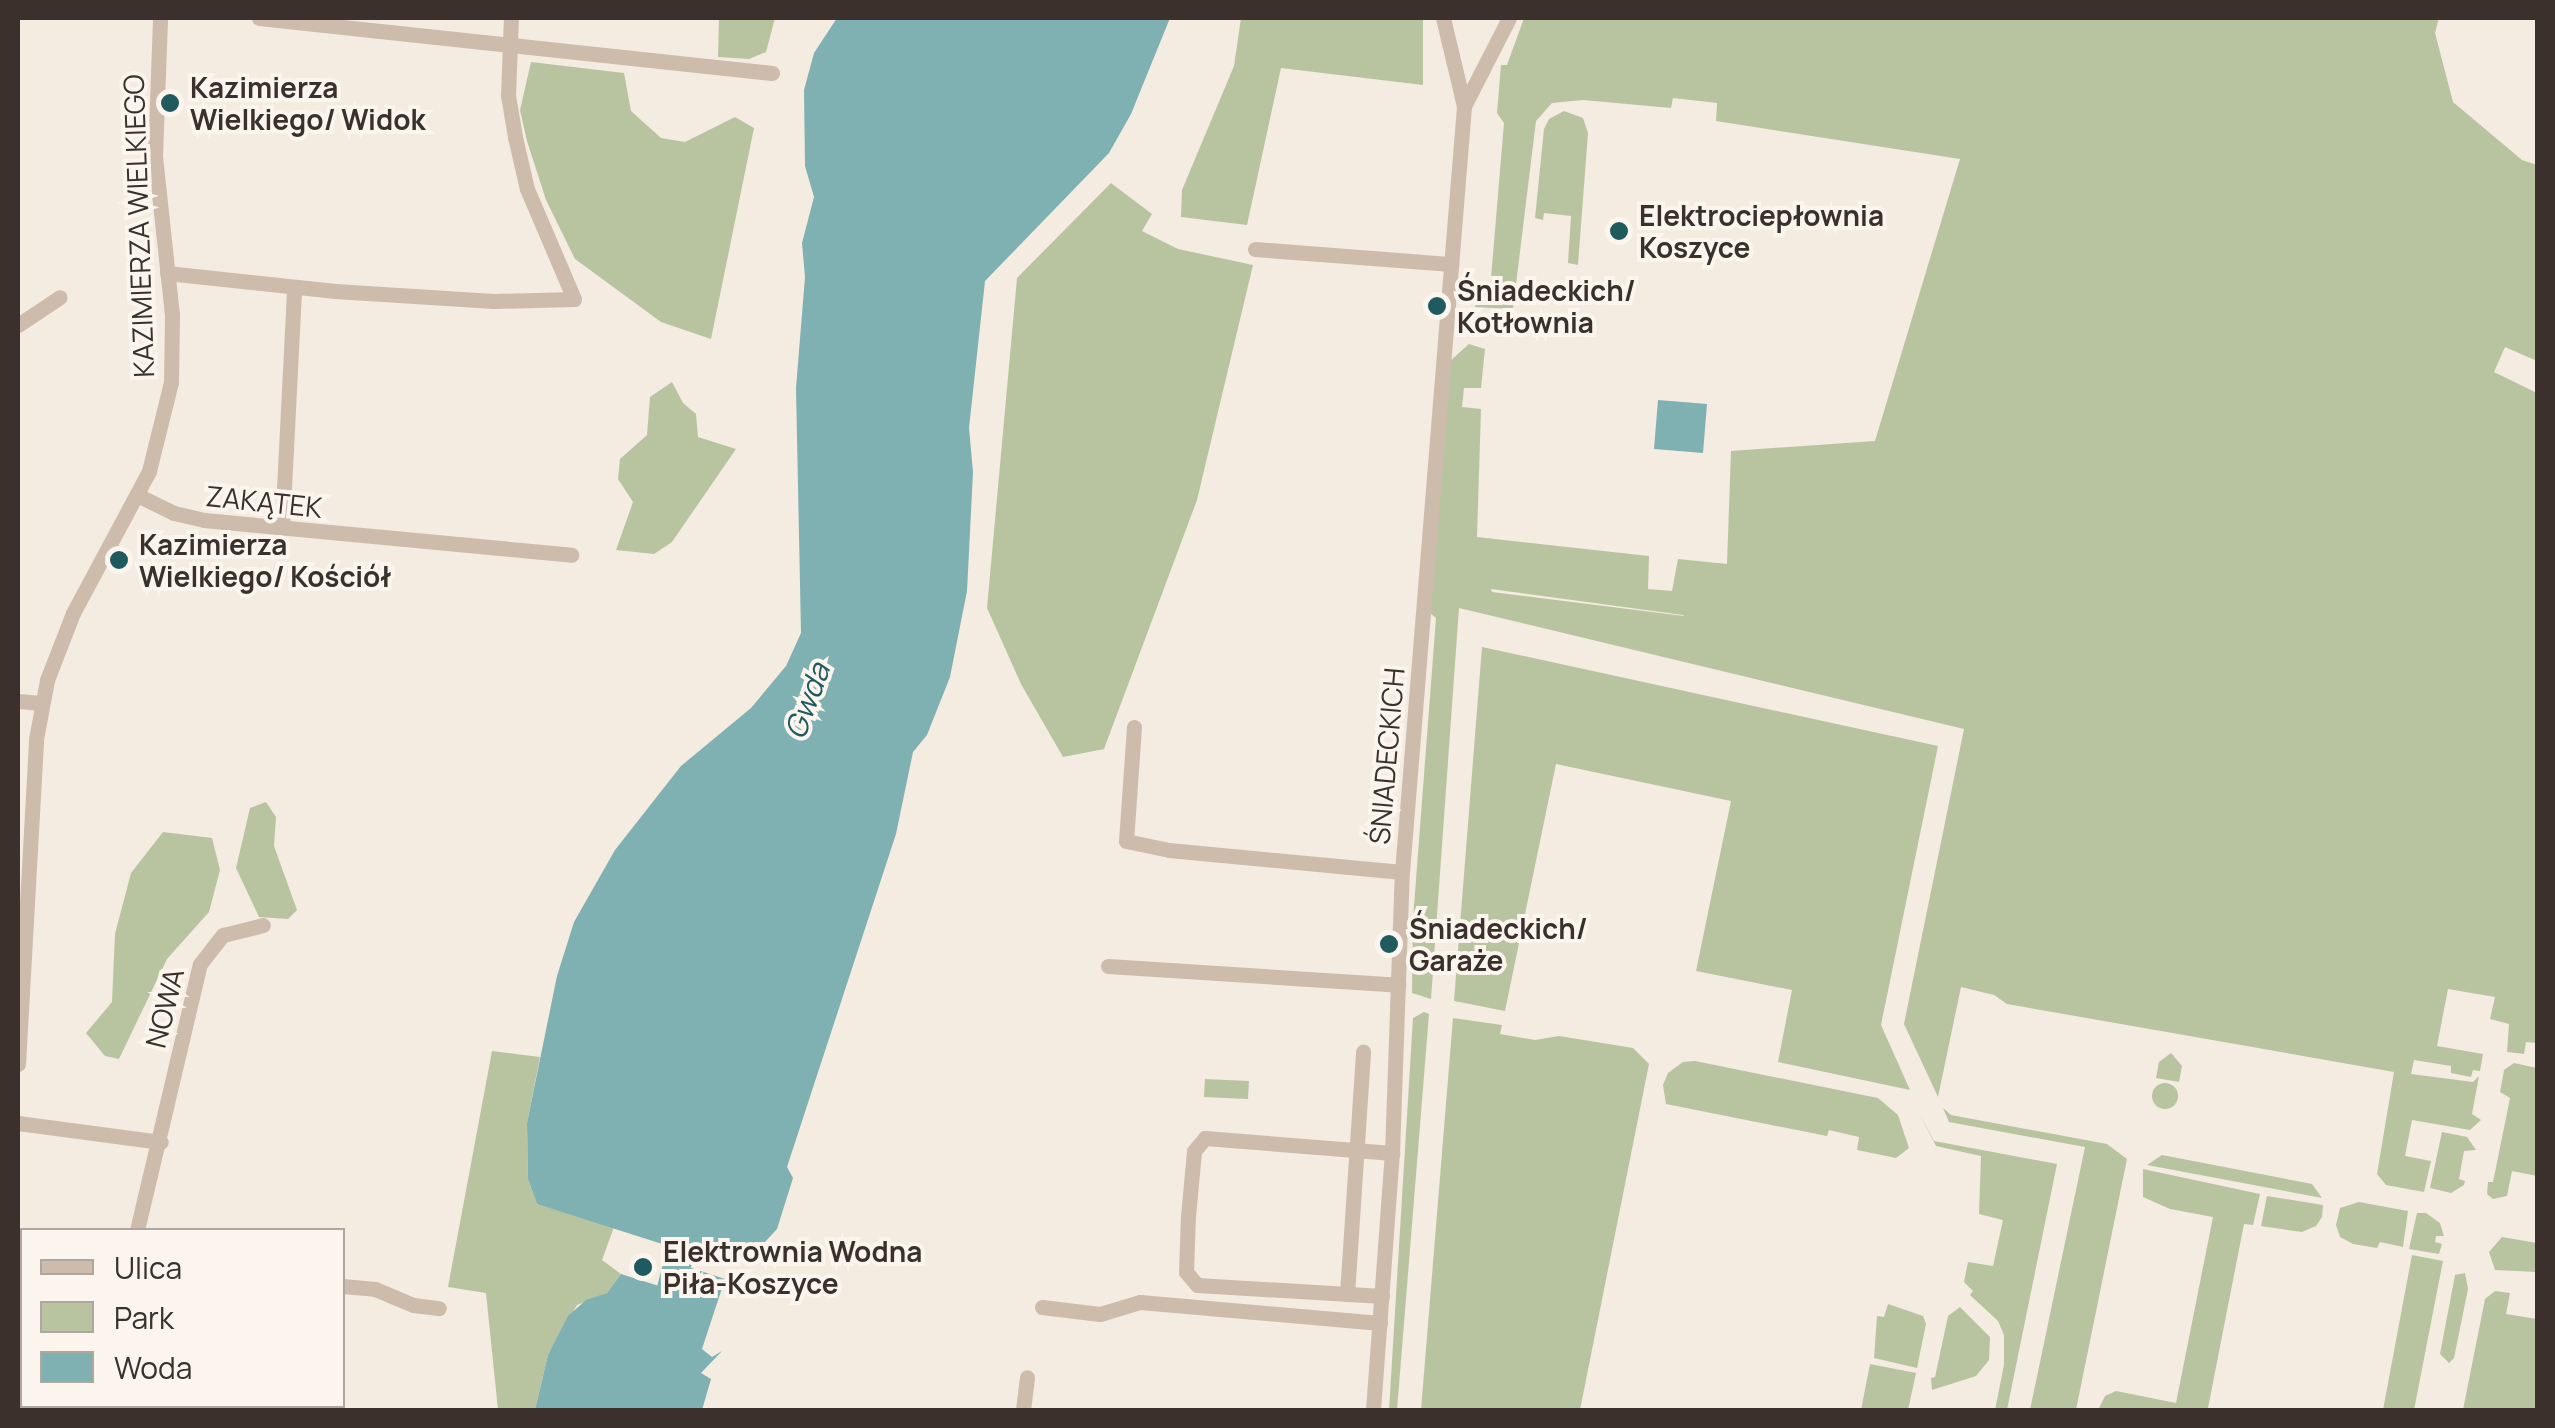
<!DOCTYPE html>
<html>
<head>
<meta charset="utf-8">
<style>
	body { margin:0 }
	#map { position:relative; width:2555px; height:1428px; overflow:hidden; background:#f4ebe1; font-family:Manrope,sans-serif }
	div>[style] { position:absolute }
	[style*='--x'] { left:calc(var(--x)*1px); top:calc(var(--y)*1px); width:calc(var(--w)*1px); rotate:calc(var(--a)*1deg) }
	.green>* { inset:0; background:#b8c4a0 }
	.round { border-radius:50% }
	.water>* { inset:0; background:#7fb0b2 }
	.river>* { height:28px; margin:-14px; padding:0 14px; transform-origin:14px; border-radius:14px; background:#7fb0b2 }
	.minor>* { height:15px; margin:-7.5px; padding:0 7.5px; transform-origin:7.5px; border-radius:7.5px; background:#cdbbac }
	.dots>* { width:28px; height:28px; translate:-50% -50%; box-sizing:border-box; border:5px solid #fbf5ee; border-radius:50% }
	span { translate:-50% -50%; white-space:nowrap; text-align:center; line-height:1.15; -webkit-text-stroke:8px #fbf5ee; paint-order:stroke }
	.poi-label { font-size:28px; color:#3b302b; font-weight:700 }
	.left { translate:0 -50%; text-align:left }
	.street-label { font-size:28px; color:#3b302b }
	.water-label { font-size:30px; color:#1f5a5e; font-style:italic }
	.frame { position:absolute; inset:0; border:20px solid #3b302b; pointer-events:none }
	.legend { position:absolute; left:20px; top:1228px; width:325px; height:180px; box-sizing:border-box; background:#fbf5ee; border:2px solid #aea6a0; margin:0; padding:12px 18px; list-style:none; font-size:30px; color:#3b302b }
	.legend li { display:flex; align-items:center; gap:20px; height:50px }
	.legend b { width:50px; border:2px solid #aea6a0 }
</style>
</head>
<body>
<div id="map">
	<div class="green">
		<div style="clip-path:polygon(719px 18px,775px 18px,766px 52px,749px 59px,718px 57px)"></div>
		<div style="clip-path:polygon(1241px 18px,1423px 18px,1423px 85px,1281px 68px,1247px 225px,1181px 217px,1182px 190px,1234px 66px)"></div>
		<div style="clip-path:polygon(evenodd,1524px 18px,2439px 18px,2435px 33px,2453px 102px,2522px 160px,2537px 165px,2537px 361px,2505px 347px,2494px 372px,2537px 393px,2538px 1043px,2526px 1042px,2524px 1054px,2507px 1052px,2509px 1024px,2490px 1019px,2495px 997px,2448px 989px,2437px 1046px,2483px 1054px,2480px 1071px,2473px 1070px,2471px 1077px,2451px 1073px,2451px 1066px,2414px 1060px,2411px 1074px,2473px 1082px,2479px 1076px,2472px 1114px,2481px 1120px,2470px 1130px,2412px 1120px,2405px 1156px,2431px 1161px,2424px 1192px,2386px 1185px,2377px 1174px,2394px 1072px,2007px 1004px,1994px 995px,1961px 987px,1938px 1097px,1904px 1024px,1964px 729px,1459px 608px,1431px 999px,1412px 993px,1413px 919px,1436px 618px,1430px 613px,1450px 361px,1469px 344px,1485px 349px,1481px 388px,1464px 388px,1462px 407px,1481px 409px,1477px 537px,1649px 556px,1648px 589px,1672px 591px,1678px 559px,1727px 564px,1731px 451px,1875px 441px,1960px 159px,1716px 121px,1717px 103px,1673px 98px,1671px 108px,1583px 100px,1552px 103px,1536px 121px,1513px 309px,1475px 307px,1476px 290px,1490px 290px,1504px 123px,1497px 113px,1501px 65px,1507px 65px,1524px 18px,1491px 589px,1683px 615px,1684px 616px,1492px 592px,1491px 589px)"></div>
		<div style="clip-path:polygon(531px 62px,624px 73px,631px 111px,661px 138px,685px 142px,735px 117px,754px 128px,711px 339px,661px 322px,575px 259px,546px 200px,527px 141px,520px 110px)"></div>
		<div style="clip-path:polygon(1564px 111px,1583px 118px,1588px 133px,1578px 265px,1568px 263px,1571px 216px,1544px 213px,1543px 220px,1535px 218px,1544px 129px,1549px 119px)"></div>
		<div style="clip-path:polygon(1111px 183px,1152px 214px,1142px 231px,1178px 249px,1253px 265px,1197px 500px,1104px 749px,1063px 757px,1021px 684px,987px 608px,1017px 278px)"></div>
		<div style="clip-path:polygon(672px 382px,683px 403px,696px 414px,698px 437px,736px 449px,672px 542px,654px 554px,616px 550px,633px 502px,618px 479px,620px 459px,647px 435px,650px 397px)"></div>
		<div style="clip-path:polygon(1482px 647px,1938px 746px,1881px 1025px,1910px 1090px,1778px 1062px,1792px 990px,1696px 971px,1731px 801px,1556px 764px,1505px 1011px,1454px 1001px)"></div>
		<div style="clip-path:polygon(266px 802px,276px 817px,274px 846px,297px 910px,288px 919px,259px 917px,236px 868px,250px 808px)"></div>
		<div style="clip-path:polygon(163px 832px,212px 838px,220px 870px,209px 912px,167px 959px,119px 1059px,105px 1056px,86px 1033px,112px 1002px,115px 934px,131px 873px)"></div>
		<div style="clip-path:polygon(1424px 1012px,1429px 1014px,1397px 1410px,1389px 1410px,1413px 1018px)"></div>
		<div style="clip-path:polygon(1453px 1018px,1502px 1025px,1500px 1034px,1535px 1040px,1559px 1036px,1633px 1048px,1649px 1064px,1580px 1410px,1421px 1410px)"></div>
		<div style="clip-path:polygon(492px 1051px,540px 1057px,527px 1123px,528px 1179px,537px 1204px,614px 1227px,602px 1260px,621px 1274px,607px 1293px,577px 1305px,548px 1355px,535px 1410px,498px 1410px,486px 1293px,448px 1287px)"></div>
		<div style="clip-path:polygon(2171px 1053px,2182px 1066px,2179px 1082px,2156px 1078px,2159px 1062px)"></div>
		<div style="clip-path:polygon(1695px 1061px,1878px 1098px,1898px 1115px,1909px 1148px,1896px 1158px,1857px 1150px,1859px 1137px,1829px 1130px,1827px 1136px,1666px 1104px,1663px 1085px,1668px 1073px,1683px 1062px)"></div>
		<div style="clip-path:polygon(2514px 1063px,2537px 1068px,2537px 1176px,2512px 1171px,2507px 1196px,2493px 1199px,2487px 1194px,2488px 1182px,2493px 1182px,2510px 1098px,2500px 1092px,2504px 1070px)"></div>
		<div style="clip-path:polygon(1205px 1079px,1249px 1081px,1248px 1099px,1204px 1097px)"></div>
		<div class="round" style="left:2152px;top:1083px;width:26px;height:26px"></div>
		<div style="clip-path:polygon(1943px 1108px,1951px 1115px,2107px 1144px,2127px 1159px,2076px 1410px,2030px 1410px,2085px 1147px,1949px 1122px)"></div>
		<div style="clip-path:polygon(1918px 1111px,1934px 1141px,2057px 1164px,2007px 1410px,1995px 1410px,2004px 1365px,2004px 1335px,1998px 1321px,1970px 1295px,1973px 1291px,1964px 1282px,1968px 1262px,1993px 1266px,2003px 1220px,1979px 1214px,1981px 1156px,1936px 1146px)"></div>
		<div style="clip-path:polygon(2442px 1132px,2467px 1137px,2476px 1150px,2464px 1151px,2459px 1179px,2465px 1181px,2464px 1185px,2451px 1193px,2430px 1188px)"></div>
		<div style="clip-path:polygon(2162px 1155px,2312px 1184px,2322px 1198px,2147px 1165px)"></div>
		<div style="clip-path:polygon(2143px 1169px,2260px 1194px,2253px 1225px,2244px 1224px,2208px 1408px,2216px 1410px,2098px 1410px,2105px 1396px,2116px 1391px,2176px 1403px,2213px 1217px,2170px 1209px,2143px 1197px)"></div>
		<div style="clip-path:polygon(2267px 1196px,2323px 1205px,2322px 1217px,2316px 1226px,2302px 1232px,2261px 1226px)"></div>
		<div style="clip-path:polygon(2359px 1202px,2408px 1211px,2403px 1247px,2380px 1242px,2377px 1248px,2353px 1244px,2340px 1237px,2336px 1225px,2340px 1208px)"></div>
		<div style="clip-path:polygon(2417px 1213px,2426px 1213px,2440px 1223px,2444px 1236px,2436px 1236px,2435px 1242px,2442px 1244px,2439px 1254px,2409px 1249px)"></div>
		<div style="clip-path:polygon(2502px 1237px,2537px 1243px,2537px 1272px,2495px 1270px,2489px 1252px)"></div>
		<div style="clip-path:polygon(2412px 1255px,2443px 1261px,2414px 1410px,2383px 1410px)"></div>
		<div style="clip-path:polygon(2465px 1273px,2468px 1289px,2454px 1358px,2449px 1363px,2440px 1354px,2455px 1275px)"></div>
		<div style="clip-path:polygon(2495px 1291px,2510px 1293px,2506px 1314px,2537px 1319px,2537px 1410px,2463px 1410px,2485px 1299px)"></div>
		<div style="clip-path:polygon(1888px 1304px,1923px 1316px,1926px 1324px,1917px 1368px,1874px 1358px,1877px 1316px,1884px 1317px)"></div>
		<div style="clip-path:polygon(1960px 1307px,1990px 1337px,1989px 1360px,1976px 1376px,1932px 1390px,1931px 1378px,1935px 1377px,1948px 1316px)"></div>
		<div style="clip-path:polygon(1870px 1364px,1916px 1373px,1908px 1410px,1861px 1410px)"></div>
	</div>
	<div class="water">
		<div style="clip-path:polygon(837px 18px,1170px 18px,1131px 114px,1109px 153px,985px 281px,969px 428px,973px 472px,967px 591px,950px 677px,927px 735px,913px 752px,896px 834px,787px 1167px,793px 1178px,777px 1229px,765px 1242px,746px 1249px,731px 1266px,537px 1204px,528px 1179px,527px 1123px,557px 976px,574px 922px,615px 850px,681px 766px,751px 708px,786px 666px,801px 633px,796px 388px,805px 277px,802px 243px,814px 197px,805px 166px,804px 90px,814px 53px)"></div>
		<div style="clip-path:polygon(1658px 400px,1707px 404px,1703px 453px,1654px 449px)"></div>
		<div style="clip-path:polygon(670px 1261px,725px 1279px,702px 1349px,712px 1357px,722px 1351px,701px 1373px,711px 1379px,702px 1410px,535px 1410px,548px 1355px,568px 1316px,586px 1300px,607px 1293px,621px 1274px,662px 1287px)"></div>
	</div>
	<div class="river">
		<div style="--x:668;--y:1300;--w:87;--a:-75.3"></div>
	</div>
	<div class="minor">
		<div style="--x:259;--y:18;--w:516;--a:6.12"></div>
		<div style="--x:1464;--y:106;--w:99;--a:-62.9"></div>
		<div style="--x:1255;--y:249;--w:197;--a:4.4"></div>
		<div style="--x:167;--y:273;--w:169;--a:6.1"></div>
		<div style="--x:335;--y:291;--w:159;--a:3.6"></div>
		<div style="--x:494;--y:301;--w:80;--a:-1.4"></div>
		<div style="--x:574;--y:299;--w:120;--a:-113.1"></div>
		<div style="--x:527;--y:189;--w:53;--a:-103"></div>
		<div style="--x:515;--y:137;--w:43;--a:-99.5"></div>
		<div style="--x:508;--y:95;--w:77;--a:-87.8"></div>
		<div style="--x:18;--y:325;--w:50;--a:-33.7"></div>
		<div style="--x:137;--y:495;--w:41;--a:25.9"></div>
		<div style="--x:174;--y:513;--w:31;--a:13"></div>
		<div style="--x:204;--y:520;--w:369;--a:5.4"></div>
		<div style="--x:282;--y:528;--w:240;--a:-87.1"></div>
		<div style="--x:18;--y:701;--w:23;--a:5"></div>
		<div style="--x:1134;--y:727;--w:114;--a:94"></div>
		<div style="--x:1126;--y:841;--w:44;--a:11.8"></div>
		<div style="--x:1169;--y:850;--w:234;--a:5.4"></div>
		<div style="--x:1108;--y:966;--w:291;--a:3.7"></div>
		<div style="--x:18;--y:1064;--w:325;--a:-86.8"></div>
		<div style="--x:36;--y:739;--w:60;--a:-79.4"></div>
		<div style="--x:47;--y:680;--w:72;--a:-68.8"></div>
		<div style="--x:73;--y:613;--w:161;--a:-61.8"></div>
		<div style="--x:149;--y:471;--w:92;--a:-76.1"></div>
		<div style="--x:171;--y:382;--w:67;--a:-89.1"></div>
		<div style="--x:172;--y:315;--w:160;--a:-96.1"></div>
		<div style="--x:155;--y:156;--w:138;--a:-87.9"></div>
		<div style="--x:18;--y:1123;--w:144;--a:7.6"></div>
		<div style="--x:137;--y:1230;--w:273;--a:-76.7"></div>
		<div style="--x:200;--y:964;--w:37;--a:-52"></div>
		<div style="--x:223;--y:935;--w:41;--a:-14"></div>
		<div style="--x:342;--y:1286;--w:33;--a:5"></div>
		<div style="--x:375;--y:1289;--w:41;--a:22.8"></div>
		<div style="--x:413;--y:1305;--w:26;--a:7"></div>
		<div style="--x:1347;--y:1294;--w:243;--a:-86.2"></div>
		<div style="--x:1382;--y:1296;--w:185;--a:-176.6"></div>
		<div style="--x:1197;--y:1285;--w:17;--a:-130"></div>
		<div style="--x:1186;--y:1272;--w:56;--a:-88"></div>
		<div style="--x:1188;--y:1216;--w:65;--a:-84.7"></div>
		<div style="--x:1194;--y:1151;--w:17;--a:-50"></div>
		<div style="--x:1205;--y:1138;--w:188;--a:4.6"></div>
		<div style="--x:18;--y:1297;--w:4;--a:14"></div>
		<div style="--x:1042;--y:1307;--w:58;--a:6.9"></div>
		<div style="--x:1100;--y:1314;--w:42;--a:-16.7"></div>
		<div style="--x:1140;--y:1302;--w:241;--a:5"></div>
		<div style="--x:318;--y:1406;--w:4;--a:63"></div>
		<div style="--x:1023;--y:1410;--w:33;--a:-83"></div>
		<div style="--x:1373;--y:1410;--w:258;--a:-85.8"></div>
		<div style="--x:1392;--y:1153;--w:281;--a:-88"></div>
		<div style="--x:1402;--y:872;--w:769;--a:-85.37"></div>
		<div style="--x:1464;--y:106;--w:90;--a:-103.4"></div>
	</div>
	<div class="dots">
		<div style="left:170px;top:103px;background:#1f5a5e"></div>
		<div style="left:1619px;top:231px;background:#1f5a5e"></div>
		<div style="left:1437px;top:306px;background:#1f5a5e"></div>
		<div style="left:119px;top:560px;background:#1f5a5e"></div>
		<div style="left:1389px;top:944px;background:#1f5a5e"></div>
		<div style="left:643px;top:1267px;background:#1f5a5e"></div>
	</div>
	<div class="poi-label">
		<span class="left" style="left:190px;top:103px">Kazimierza<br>Wielkiego/ Widok</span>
		<span class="left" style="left:1639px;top:231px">Elektrociepłownia<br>Koszyce</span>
		<span class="left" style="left:1457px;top:306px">Śniadeckich/<br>Kotłownia</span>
		<span class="left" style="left:139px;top:560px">Kazimierza<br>Wielkiego/ Kościół</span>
		<span class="left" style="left:1409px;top:944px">Śniadeckich/<br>Garaże</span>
		<span class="left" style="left:663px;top:1267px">Elektrownia Wodna<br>Piła-Koszyce</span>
	</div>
	<div class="street-label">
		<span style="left:138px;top:226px;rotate:-92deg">KAZIMIERZA WIELKIEGO</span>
		<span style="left:264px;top:501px;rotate:6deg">ZAKĄTEK</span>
		<span style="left:1386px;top:756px;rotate:-85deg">ŚNIADECKICH</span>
		<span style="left:164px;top:1008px;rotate:-76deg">NOWA</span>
	</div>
	<div class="water-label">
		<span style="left:807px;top:701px;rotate:-70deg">Gwda</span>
	</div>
	<div class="frame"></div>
	<ul class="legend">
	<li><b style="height:12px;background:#cdbbac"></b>Ulica</li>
	<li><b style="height:28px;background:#b8c4a0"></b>Park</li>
	<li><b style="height:28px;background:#7fb0b2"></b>Woda</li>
	</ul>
</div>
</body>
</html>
